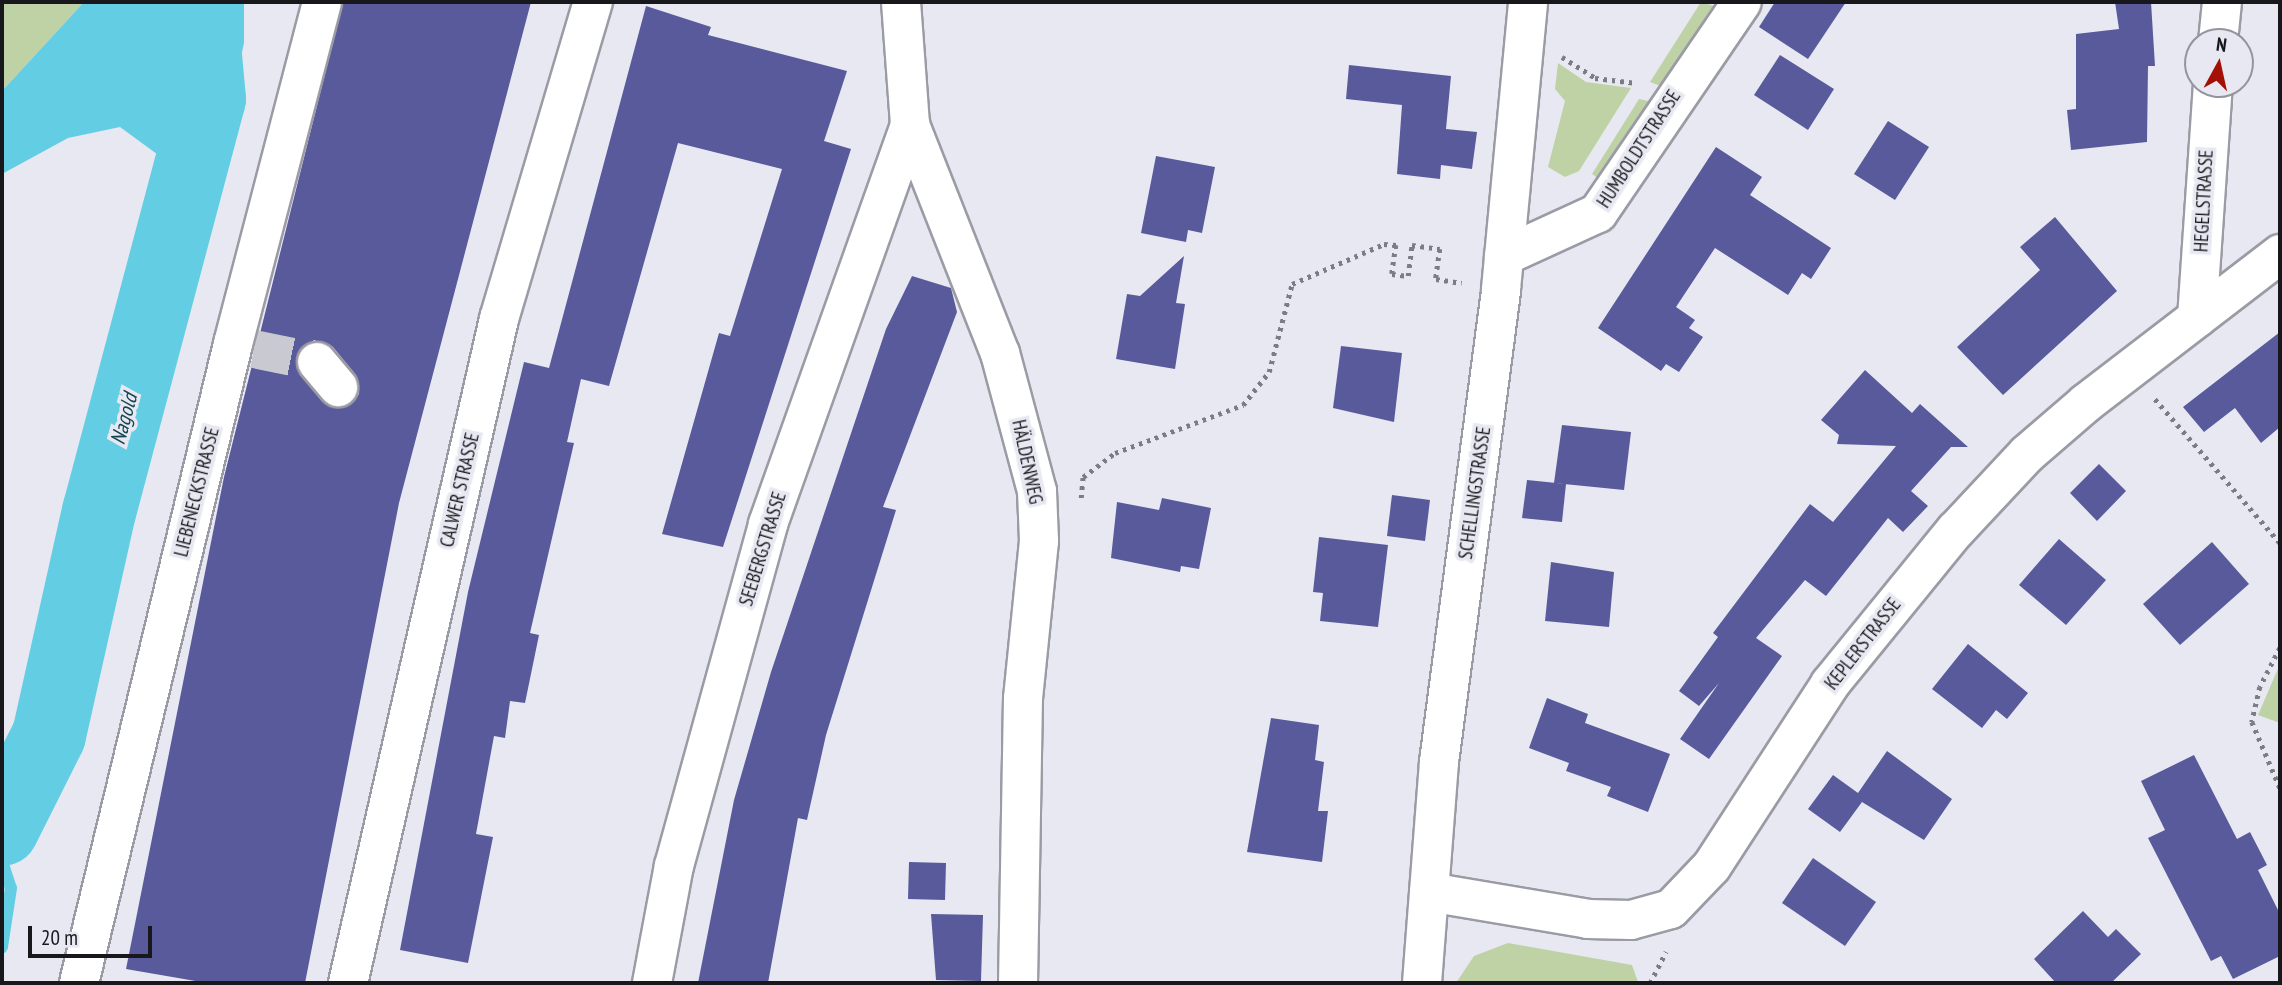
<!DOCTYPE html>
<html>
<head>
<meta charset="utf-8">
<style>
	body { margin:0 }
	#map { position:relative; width:2282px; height:985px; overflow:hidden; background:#e7e8f1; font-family:"PT Sans Narrow",sans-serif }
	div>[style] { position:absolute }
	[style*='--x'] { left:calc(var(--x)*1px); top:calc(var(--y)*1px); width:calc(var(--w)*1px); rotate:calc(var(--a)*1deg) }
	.green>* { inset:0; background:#bfd2a6 }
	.water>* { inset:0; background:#63cee3 }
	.stream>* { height:12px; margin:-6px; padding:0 6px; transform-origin:6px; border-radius:6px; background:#63cee3 }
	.river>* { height:74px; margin:-37px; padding:0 37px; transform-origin:37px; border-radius:37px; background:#63cee3 }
	.building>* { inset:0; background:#595a9b }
	.minor-tunnel>* { height:38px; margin-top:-19px; transform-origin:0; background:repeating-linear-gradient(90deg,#c8c9d1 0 38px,transparent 0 57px) }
	.path>* { height:4.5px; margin-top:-2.25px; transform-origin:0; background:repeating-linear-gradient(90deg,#7c7c83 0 3.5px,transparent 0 8.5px) }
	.roads { filter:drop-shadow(2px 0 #9a9ba4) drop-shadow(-2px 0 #9a9ba4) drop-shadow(0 2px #9a9ba4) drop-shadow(0 -2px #9a9ba4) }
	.minor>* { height:38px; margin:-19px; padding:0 19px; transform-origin:19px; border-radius:19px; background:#fff }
	.major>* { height:38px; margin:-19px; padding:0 19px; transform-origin:19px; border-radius:19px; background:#fff }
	span { translate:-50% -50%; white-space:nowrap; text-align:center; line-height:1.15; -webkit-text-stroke:7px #e7e8f1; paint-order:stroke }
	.street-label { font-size:19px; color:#18181c }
	.water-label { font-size:21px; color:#15454e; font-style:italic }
	.frame { position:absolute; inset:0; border:4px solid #18181c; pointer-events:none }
	.north { position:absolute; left:2184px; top:28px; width:70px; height:70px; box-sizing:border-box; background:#e7e8f1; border:2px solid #94959c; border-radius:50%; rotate:8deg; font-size:19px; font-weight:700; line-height:28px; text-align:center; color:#18181c }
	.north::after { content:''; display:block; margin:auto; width:24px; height:32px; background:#a51006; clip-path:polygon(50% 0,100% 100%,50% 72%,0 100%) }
	.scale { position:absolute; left:28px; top:926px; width:124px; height:32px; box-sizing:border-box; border:4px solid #18181c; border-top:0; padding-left:9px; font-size:21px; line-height:24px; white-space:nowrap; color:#18181c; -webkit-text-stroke:5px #e7e8f1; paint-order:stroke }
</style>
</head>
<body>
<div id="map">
	<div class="green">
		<div style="clip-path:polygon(2px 2px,84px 2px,2px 91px)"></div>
		<div style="clip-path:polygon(1701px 2px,1714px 6px,1663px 87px,1650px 82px)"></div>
		<div style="clip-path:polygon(1558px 63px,1586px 82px,1631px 88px,1579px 171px,1565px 177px,1548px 167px,1565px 101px,1555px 89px)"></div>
		<div style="clip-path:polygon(1639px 99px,1653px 102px,1601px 180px,1592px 174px)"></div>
		<div style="clip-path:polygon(2280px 664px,2280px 723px,2258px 715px)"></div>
		<div style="clip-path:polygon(1508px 943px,1632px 965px,1638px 982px,1456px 983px,1474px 956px)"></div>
	</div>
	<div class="water">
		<div style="clip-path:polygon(84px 2px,244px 2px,244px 43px,216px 169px,161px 157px,120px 127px,68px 138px,2px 174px,2px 91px)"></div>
	</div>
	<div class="stream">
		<div style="--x:2;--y:861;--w:28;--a:72"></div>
		<div style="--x:11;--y:888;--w:60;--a:98.7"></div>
	</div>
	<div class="river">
		<div style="--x:2;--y:829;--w:105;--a:-63.4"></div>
		<div style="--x:49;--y:735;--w:229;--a:-77.4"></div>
		<div style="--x:99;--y:512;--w:427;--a:-75.1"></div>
		<div style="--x:209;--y:99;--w:97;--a:-95.3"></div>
	</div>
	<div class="building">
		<div style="clip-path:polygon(evenodd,343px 2px,531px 2px,399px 503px,305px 983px,207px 983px,126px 969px,224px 477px,343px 2px,314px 340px,333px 347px,355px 374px,359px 394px,351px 404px,330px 407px,300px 375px,297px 354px,314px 340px)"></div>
		<div style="clip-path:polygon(1775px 2px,1846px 2px,1808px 59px,1759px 27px)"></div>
		<div style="clip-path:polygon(2115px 2px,2151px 2px,2155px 66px,2148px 66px,2147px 142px,2071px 150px,2067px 110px,2076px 109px,2076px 34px,2119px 29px)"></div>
		<div style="clip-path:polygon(646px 6px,711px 27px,708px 35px,847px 71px,824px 141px,851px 149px,723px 547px,662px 534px,719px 333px,730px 336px,782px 169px,678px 143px,609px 386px,581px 379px,567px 442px,574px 443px,530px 633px,539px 635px,525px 703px,510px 701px,505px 738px,494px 736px,476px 834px,493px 837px,468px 963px,400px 950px,468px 592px,524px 362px,549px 368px)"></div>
		<div style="clip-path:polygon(1780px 55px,1834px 89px,1808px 130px,1754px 95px)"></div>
		<div style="clip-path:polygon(1349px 65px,1451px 76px,1446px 129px,1477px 132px,1472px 169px,1441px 165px,1440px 179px,1397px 174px,1402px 105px,1346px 99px)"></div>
		<div style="clip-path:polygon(1888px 121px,1929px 147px,1895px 200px,1854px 174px)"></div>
		<div style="clip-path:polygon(1716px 147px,1762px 177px,1750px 195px,1831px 248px,1811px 279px,1802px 273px,1788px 295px,1715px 248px,1676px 307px,1695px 320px,1689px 328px,1703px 337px,1679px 372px,1666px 364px,1661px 371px,1598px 328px)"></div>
		<div style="clip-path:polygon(1156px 156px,1215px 167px,1202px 233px,1188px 230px,1186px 242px,1141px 233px)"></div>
		<div style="clip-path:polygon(2055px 217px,2117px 291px,2003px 395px,1957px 347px,2040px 270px,2020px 247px)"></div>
		<div style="clip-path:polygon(1184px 256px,1176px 303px,1185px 304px,1175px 369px,1116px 359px,1127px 294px,1140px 296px)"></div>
		<div style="clip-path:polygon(912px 276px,951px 288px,957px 312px,883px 507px,896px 510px,826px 735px,807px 820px,798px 818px,768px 983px,698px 983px,734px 800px,771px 672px,886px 329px)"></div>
		<div style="clip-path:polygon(2280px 332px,2280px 427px,2261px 443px,2235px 408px,2204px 432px,2183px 407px)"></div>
		<div style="clip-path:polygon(1341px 346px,1402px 353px,1394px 422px,1333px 408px)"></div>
		<div style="clip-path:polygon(1865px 370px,1912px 413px,1920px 404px,1968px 447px,1951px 447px,1911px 491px,1928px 506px,1903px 532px,1888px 518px,1826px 596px,1805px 580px,1756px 638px,1782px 656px,1709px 759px,1680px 739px,1719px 683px,1699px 706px,1679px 691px,1718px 637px,1713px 633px,1810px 504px,1833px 522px,1896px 446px,1837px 444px,1839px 435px,1821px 420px)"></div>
		<div style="clip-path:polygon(1562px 425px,1631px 432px,1624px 490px,1554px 483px)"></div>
		<div style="clip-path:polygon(2099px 464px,2126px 491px,2097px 521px,2070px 493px)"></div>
		<div style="clip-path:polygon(1527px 480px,1566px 484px,1562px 522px,1522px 518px)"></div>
		<div style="clip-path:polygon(1392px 495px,1430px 500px,1425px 541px,1387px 536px)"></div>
		<div style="clip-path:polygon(1162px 498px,1211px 508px,1199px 569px,1181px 566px,1180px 572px,1111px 558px,1117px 502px,1159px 510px)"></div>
		<div style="clip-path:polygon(1319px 537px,1388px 545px,1378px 627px,1320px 621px,1323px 593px,1313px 592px)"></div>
		<div style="clip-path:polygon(2059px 539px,2106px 580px,2066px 625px,2019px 585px)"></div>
		<div style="clip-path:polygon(2212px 542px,2249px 584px,2180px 645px,2143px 604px)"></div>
		<div style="clip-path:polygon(1551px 562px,1614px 572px,1609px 627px,1545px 621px)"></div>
		<div style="clip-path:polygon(1968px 644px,2028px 693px,2007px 719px,1996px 710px,1982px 728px,1932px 689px)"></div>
		<div style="clip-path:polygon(1547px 698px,1588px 714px,1585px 723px,1670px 754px,1648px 812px,1607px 796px,1611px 787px,1566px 771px,1569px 763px,1529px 748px)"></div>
		<div style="clip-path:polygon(1271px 718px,1319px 725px,1315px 760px,1324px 762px,1318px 811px,1328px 811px,1322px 862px,1247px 852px)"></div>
		<div style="clip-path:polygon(1887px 751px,1952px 799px,1924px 840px,1862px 802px,1840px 832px,1808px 809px,1833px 775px,1858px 793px)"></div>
		<div style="clip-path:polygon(2194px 755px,2237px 839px,2250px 832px,2267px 865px,2258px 870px,2280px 914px,2280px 956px,2233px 979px,2221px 956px,2211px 961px,2148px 838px,2165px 830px,2141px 781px)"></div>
		<div style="clip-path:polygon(1813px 858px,1876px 902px,1845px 946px,1782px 903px)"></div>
		<div style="clip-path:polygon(909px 862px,946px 863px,945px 900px,908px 899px)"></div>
		<div style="clip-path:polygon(2083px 911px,2108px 937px,2116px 929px,2141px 954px,2111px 983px,2056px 983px,2034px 959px)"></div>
		<div style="clip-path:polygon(931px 914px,983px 915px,981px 981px,936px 980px)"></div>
	</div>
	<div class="minor-tunnel">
		<div style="--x:254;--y:349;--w:64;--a:11.7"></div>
	</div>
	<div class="path">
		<div style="--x:1562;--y:57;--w:39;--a:32"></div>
		<div style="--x:1595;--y:78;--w:42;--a:6.8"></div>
		<div style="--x:2155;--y:399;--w:191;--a:49"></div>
		<div style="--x:1081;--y:498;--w:21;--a:-85"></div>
		<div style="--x:1083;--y:477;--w:40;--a:-37"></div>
		<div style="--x:1115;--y:453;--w:137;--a:-20.6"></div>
		<div style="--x:1243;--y:405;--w:42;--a:-51.8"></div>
		<div style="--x:1269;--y:372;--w:91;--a:-75.4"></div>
		<div style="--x:1292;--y:284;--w:100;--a:-23.5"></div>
		<div style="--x:1384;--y:244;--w:12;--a:5"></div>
		<div style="--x:1396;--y:245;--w:29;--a:98"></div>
		<div style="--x:1392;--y:274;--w:16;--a:7"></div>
		<div style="--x:1408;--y:276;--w:31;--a:-83"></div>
		<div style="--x:1412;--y:245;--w:28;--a:8"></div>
		<div style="--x:1440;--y:249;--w:30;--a:98"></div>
		<div style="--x:1436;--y:279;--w:26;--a:9"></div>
		<div style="--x:2280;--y:648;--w:44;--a:117.1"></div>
		<div style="--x:2260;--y:687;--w:36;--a:103"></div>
		<div style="--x:2252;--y:722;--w:72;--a:67"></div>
		<div style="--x:1650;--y:983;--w:35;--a:-63"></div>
	</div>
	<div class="roads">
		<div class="minor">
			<div style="--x:901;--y:2;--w:123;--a:85.8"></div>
			<div style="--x:910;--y:125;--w:245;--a:68.5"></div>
			<div style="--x:1000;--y:353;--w:143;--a:75"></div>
			<div style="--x:1037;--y:491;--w:50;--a:87.7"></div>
			<div style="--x:1039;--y:541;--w:158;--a:95.8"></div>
			<div style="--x:1023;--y:698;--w:285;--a:91"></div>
			<div style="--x:2218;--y:42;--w:40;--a:-84.3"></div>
			<div style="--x:1504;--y:256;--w:103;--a:-24.6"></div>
			<div style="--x:1598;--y:213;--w:255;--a:-55.7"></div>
			<div style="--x:2197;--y:318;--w:235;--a:-86.1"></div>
			<div style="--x:317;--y:362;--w:33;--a:50"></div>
			<div style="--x:1429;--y:892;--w:161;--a:9.6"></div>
			<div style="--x:1588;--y:919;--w:43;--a:1.3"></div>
			<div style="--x:1631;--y:920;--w:41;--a:-15.4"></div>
			<div style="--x:1671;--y:909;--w:59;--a:-46.4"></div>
			<div style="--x:1712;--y:866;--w:217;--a:-57"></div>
			<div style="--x:1830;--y:684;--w:198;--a:-50.8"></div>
			<div style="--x:1955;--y:531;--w:105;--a:-46.9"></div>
			<div style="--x:2027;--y:454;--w:78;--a:-40.8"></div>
			<div style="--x:2086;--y:403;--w:245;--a:-37.5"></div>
			<div style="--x:79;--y:983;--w:657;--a:-76.45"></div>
			<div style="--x:233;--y:344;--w:353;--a:-75.4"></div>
			<div style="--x:652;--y:983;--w:119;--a:-79.4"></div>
			<div style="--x:674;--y:866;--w:355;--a:-74.6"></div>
			<div style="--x:768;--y:524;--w:424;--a:-70.4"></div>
			<div style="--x:1422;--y:983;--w:222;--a:-85.6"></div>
			<div style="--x:1439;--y:762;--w:477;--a:-82.5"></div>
			<div style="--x:1501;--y:289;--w:288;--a:-84.6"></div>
		</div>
		<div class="major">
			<div style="--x:348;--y:983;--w:681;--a:-77.19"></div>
			<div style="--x:499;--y:319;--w:331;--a:-73.5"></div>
		</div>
	</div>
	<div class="street-label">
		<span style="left:1639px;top:149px;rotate:-57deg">HUMBOLDTSTRASSE</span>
		<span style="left:2204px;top:201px;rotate:-87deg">HEGELSTRASSE</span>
		<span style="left:1027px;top:462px;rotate:78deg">HÄLDENWEG</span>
		<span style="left:460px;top:490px;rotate:-77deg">CALWER STRASSE</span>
		<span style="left:197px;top:492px;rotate:-76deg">LIEBENECKSTRASSE</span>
		<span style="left:1475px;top:493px;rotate:-82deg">SCHELLINGSTRASSE</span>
		<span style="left:763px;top:549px;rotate:-73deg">SEEBERGSTRASSE</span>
		<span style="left:1863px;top:644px;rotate:-52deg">KEPLERSTRASSE</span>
	</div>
	<div class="water-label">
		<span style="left:124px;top:419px;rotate:-75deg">Nagold</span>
	</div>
	<div class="frame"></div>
	<div class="north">N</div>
	<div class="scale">20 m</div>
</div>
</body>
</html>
